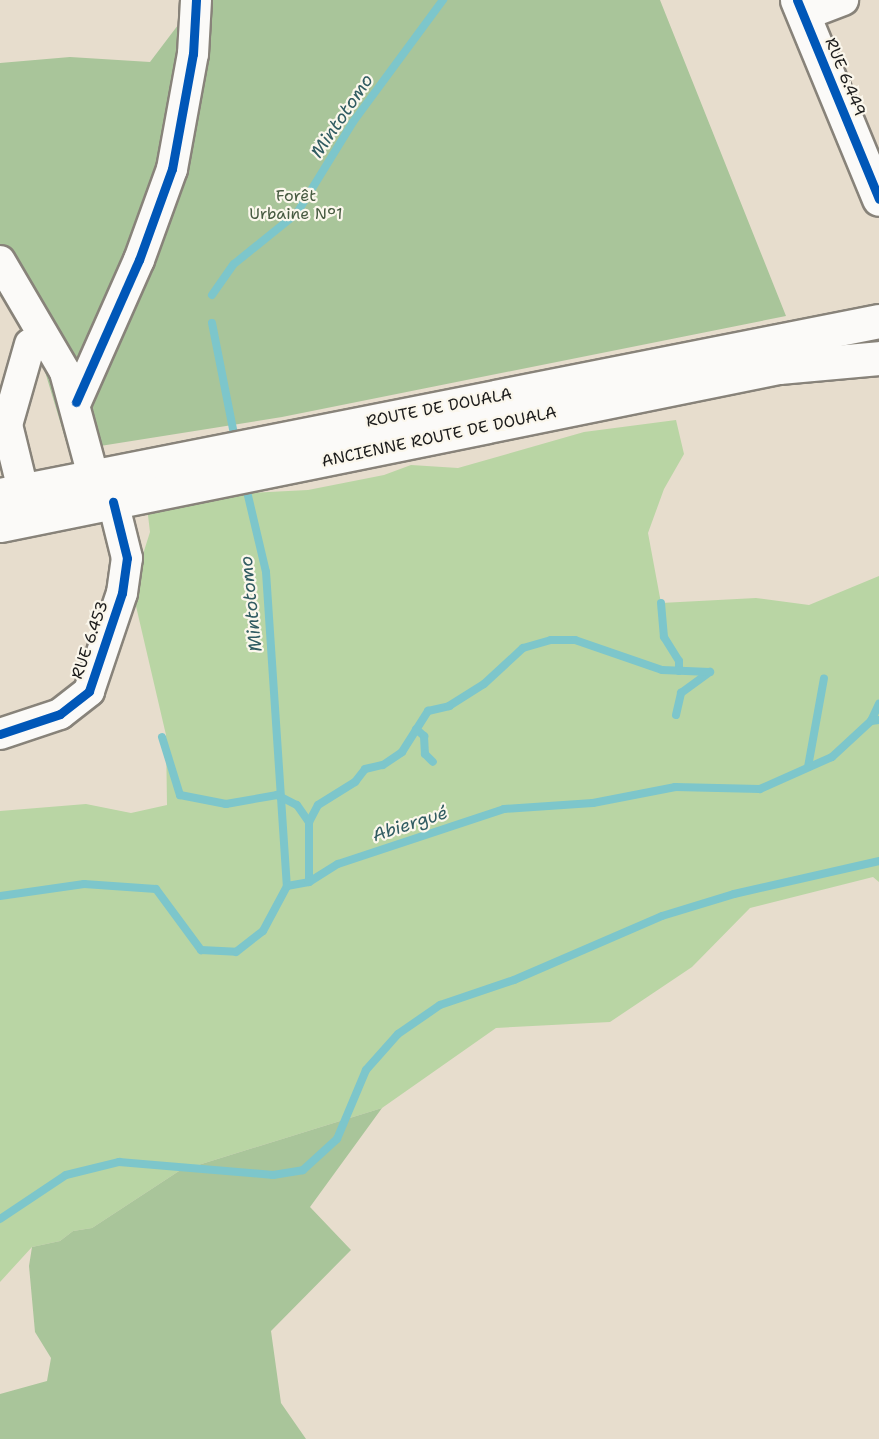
<!DOCTYPE html>
<html>
<head>
<meta charset="utf-8">
<style>
	body { margin:0 }
	#map { position:relative; width:879px; height:1439px; overflow:hidden; background:#e7ddcd; font-family:"Shantell Sans",sans-serif }
	div>[style] { position:absolute }
	[style*='--x'] { left:calc(var(--x)*1px); top:calc(var(--y)*1px); width:calc(var(--w)*1px); rotate:calc(var(--a)*1deg) }
	.green>* { inset:0; background:#b9d5a4 }
	.forest>* { inset:0; background:#a9c59a }
	.stream>* { height:8px; margin:-4px; padding:0 4px; transform-origin:4px; border-radius:4px; background:#7dc6cb }
	.roads { filter:drop-shadow(2px 0 #88837a) drop-shadow(-2px 0 #88837a) drop-shadow(0 2px #88837a) drop-shadow(0 -2px #88837a) }
	.street>* { height:30px; margin:-15px; padding:0 15px; transform-origin:15px; border-radius:15px; background:#fbfaf8 }
	.secondary>* { height:33px; margin:-16.5px; padding:0 16.5px; transform-origin:16.5px; border-radius:16.5px; background:#fbfaf8 }
	.primary>* { height:33px; margin:-16.5px; padding:0 16.5px; transform-origin:16.5px; border-radius:16.5px; background:#fbfaf8 }
	.cycleway>* { height:9px; margin:-4.5px; padding:0 4.5px; transform-origin:4.5px; border-radius:4.5px; background:#0057b8 }
	span { translate:-50% -50%; white-space:nowrap; text-align:center; line-height:1.15; -webkit-text-stroke:4.5px #fbf7ec; paint-order:stroke }
	.street-label { font-size:16px; color:#1c1c1c }
	.park-label { font-size:16px; color:#465a40 }
	.water-label { font-size:18px; color:#315c62; font-style:italic }
</style>
</head>
<body>
<div id="map">
	<div class="green">
		<div style="clip-path:polygon(676px 420px,684px 454px,664px 489px,648px 533px,661px 603px,756px 598px,809px 605px,879px 576px,879px 882px,873px 877px,750px 908px,692px 967px,610px 1022px,496px 1028px,382px 1108px,179px 1171px,92px 1228px,73px 1231px,60px 1241px,32px 1247px,0 1282px,0 811px,86px 804px,131px 813px,167px 805px,166px 735px,132px 589px,150px 532px,147px 507px,189px 496px,308px 490px,384px 475px,411px 465px,458px 468px,584px 432px)"></div>
	</div>
	<div class="forest">
		<div style="clip-path:polygon(197px 0,660px 0,786px 316px,282px 417px,75px 450px,68px 448px,37px 345px,0 260px,0 63px,70px 57px,150px 62px)"></div>
		<div style="clip-path:polygon(382px 1108px,310px 1207px,351px 1250px,271px 1331px,281px 1403px,306px 1439px,0 1439px,0 1394px,47px 1381px,51px 1358px,35px 1332px,29px 1266px,32px 1247px,60px 1241px,73px 1231px,92px 1228px,179px 1171px)"></div>
	</div>
	<div class="stream">
		<div style="--x:212;--y:295;--w:38;--a:-55"></div>
		<div style="--x:234;--y:264;--w:81;--a:-39"></div>
		<div style="--x:297;--y:213;--w:107;--a:-58.4"></div>
		<div style="--x:353;--y:122;--w:152;--a:-53.6"></div>
		<div style="--x:212;--y:323;--w:118;--a:78.8"></div>
		<div style="--x:245;--y:483;--w:91;--a:76.7"></div>
		<div style="--x:266;--y:572;--w:315;--a:86.2"></div>
		<div style="--x:661;--y:603;--w:34;--a:85"></div>
		<div style="--x:664;--y:637;--w:28;--a:58"></div>
		<div style="--x:679;--y:661;--w:10;--a:90"></div>
		<div style="--x:676;--y:715;--w:23;--a:-77"></div>
		<div style="--x:681;--y:693;--w:36;--a:-36"></div>
		<div style="--x:871;--y:721;--w:19;--a:-65"></div>
		<div style="--x:416;--y:729;--w:11;--a:41"></div>
		<div style="--x:424;--y:736;--w:18;--a:87"></div>
		<div style="--x:425;--y:754;--w:11;--a:45"></div>
		<div style="--x:162;--y:737;--w:61;--a:72.8"></div>
		<div style="--x:180;--y:795;--w:47;--a:11.1"></div>
		<div style="--x:226;--y:804;--w:52;--a:-10"></div>
		<div style="--x:277;--y:795;--w:22;--a:27"></div>
		<div style="--x:297;--y:805;--w:21;--a:55"></div>
		<div style="--x:808;--y:767;--w:90;--a:-79.8"></div>
		<div style="--x:309;--y:882;--w:60;--a:-90"></div>
		<div style="--x:309;--y:822;--w:19;--a:-62"></div>
		<div style="--x:318;--y:805;--w:44;--a:-31.9"></div>
		<div style="--x:355;--y:782;--w:16;--a:-52"></div>
		<div style="--x:365;--y:769;--w:18;--a:-13"></div>
		<div style="--x:383;--y:765;--w:23;--a:-34"></div>
		<div style="--x:402;--y:752;--w:49;--a:-57.6"></div>
		<div style="--x:428;--y:711;--w:22;--a:-13"></div>
		<div style="--x:449;--y:706;--w:41;--a:-32.2"></div>
		<div style="--x:484;--y:684;--w:53;--a:-42.7"></div>
		<div style="--x:523;--y:648;--w:29;--a:-16"></div>
		<div style="--x:551;--y:640;--w:24;--a:0"></div>
		<div style="--x:575;--y:640;--w:92;--a:19"></div>
		<div style="--x:662;--y:670;--w:48;--a:2.4"></div>
		<div style="--x:0;--y:896;--w:85;--a:-8.1"></div>
		<div style="--x:84;--y:884;--w:72;--a:4"></div>
		<div style="--x:156;--y:889;--w:76;--a:53.6"></div>
		<div style="--x:201;--y:950;--w:35;--a:3"></div>
		<div style="--x:236;--y:952;--w:34;--a:-38"></div>
		<div style="--x:263;--y:931;--w:51;--a:-61.9"></div>
		<div style="--x:287;--y:886;--w:22;--a:-10"></div>
		<div style="--x:309;--y:882;--w:34;--a:-32"></div>
		<div style="--x:338;--y:864;--w:175;--a:-18.3"></div>
		<div style="--x:504;--y:809;--w:89;--a:-3.9"></div>
		<div style="--x:593;--y:803;--w:84;--a:-11"></div>
		<div style="--x:675;--y:787;--w:85;--a:1.3"></div>
		<div style="--x:760;--y:789;--w:79;--a:-24"></div>
		<div style="--x:832;--y:757;--w:53;--a:-42.7"></div>
		<div style="--x:871;--y:721;--w:8;--a:-7"></div>
		<div style="--x:0;--y:1219;--w:79;--a:-33.7"></div>
		<div style="--x:66;--y:1175;--w:55;--a:-13.8"></div>
		<div style="--x:119;--y:1162;--w:155;--a:4.8"></div>
		<div style="--x:273;--y:1175;--w:30;--a:-9"></div>
		<div style="--x:303;--y:1170;--w:46;--a:-42.4"></div>
		<div style="--x:337;--y:1139;--w:75;--a:-67.2"></div>
		<div style="--x:366;--y:1070;--w:48;--a:-48.4"></div>
		<div style="--x:398;--y:1034;--w:51;--a:-34.6"></div>
		<div style="--x:440;--y:1005;--w:78;--a:-18.7"></div>
		<div style="--x:514;--y:980;--w:161;--a:-23.4"></div>
		<div style="--x:662;--y:916;--w:75;--a:-17"></div>
		<div style="--x:734;--y:894;--w:149;--a:-12.8"></div>
	</div>
	<div class="roads">
		<div class="street">
			<div style="--x:804;--y:15;--w:42;--a:-21"></div>
			<div style="--x:0;--y:261;--w:129;--a:59.6"></div>
			<div style="--x:65;--y:372;--w:108;--a:74.9"></div>
			<div style="--x:76;--y:402;--w:155;--a:-66.1"></div>
			<div style="--x:139;--y:260;--w:97;--a:-70.1"></div>
			<div style="--x:172;--y:169;--w:117;--a:-79.7"></div>
			<div style="--x:193;--y:54;--w:54;--a:-86.8"></div>
			<div style="--x:23;--y:490;--w:67;--a:-103.8"></div>
			<div style="--x:7;--y:425;--w:84;--a:-74.1"></div>
			<div style="--x:0;--y:734;--w:63;--a:-18.4"></div>
			<div style="--x:60;--y:714;--w:37;--a:-38"></div>
			<div style="--x:89;--y:691;--w:103;--a:-71.4"></div>
			<div style="--x:122;--y:593;--w:35;--a:-82"></div>
			<div style="--x:127;--y:558;--w:58;--a:-104"></div>
		</div>
		<div class="secondary">
			<div style="--x:797;--y:0;--w:215;--a:67.6"></div>
		</div>
		<div class="primary">
			<div style="--x:0;--y:495;--w:896;--a:-11.2"></div>
			<div style="--x:0;--y:525;--w:795;--a:-11.47"></div>
			<div style="--x:779;--y:367;--w:100;--a:-5.1"></div>
		</div>
	</div>
	<div class="cycleway">
		<div style="--x:797;--y:0;--w:215;--a:67.6"></div>
		<div style="--x:76;--y:402;--w:155;--a:-66.1"></div>
		<div style="--x:139;--y:260;--w:97;--a:-70.1"></div>
		<div style="--x:172;--y:169;--w:117;--a:-79.7"></div>
		<div style="--x:193;--y:54;--w:54;--a:-86.8"></div>
		<div style="--x:0;--y:734;--w:63;--a:-18.4"></div>
		<div style="--x:60;--y:714;--w:37;--a:-38"></div>
		<div style="--x:89;--y:691;--w:103;--a:-71.4"></div>
		<div style="--x:122;--y:593;--w:35;--a:-82"></div>
		<div style="--x:127;--y:558;--w:58;--a:-104"></div>
	</div>
	<div class="street-label">
		<span style="left:845px;top:77px;rotate:68deg">RUE 6.449</span>
		<span style="left:439px;top:408px;rotate:-11deg">ROUTE DE DOUALA</span>
		<span style="left:439px;top:437px;rotate:-12deg">ANCIENNE ROUTE DE DOUALA</span>
		<span style="left:90px;top:640px;rotate:-71deg">RUE 6.453</span>
	</div>
	<div class="park-label">
		<span style="left:296px;top:205px">Forêt<br>Urbaine N°1</span>
	</div>
	<div class="water-label">
		<span style="left:342px;top:116px;rotate:-56deg">Mintotomo</span>
		<span style="left:251px;top:604px;rotate:-96deg">Mintotomo</span>
		<span style="left:410px;top:824px;rotate:-18deg">Abiergué</span>
	</div>
</div>
</body>
</html>
